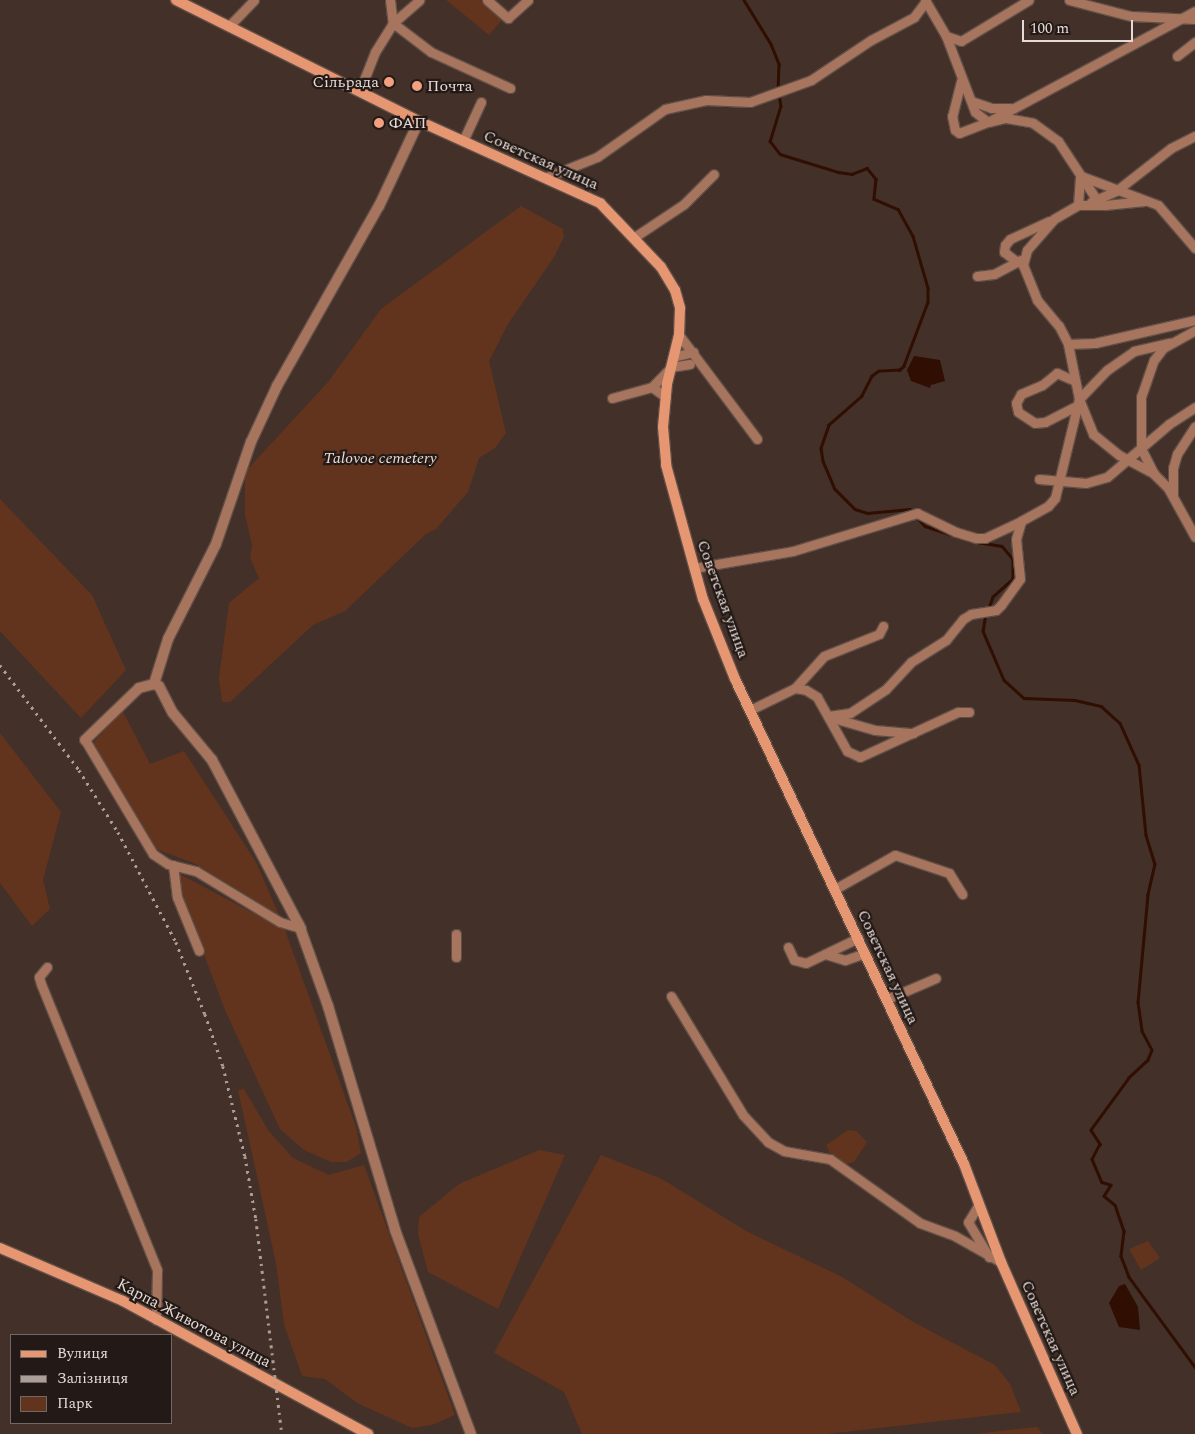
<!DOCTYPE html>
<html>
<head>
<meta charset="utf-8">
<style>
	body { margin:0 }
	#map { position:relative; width:1195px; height:1434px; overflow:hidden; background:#433028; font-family:Spectral,serif }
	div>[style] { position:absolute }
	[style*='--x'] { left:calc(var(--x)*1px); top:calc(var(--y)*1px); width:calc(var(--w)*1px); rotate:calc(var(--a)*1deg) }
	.green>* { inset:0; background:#62341e }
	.water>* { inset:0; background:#300e01 }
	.stream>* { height:2.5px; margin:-1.25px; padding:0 1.25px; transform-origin:1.25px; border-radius:1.25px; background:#300e01 }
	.roads { filter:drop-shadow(1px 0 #604f47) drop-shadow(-1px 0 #604f47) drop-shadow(0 1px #604f47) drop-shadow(0 -1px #604f47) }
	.minor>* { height:9px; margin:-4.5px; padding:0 4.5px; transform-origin:4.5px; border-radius:4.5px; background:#a7745e }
	.tertiary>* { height:10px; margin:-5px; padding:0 5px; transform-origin:5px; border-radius:5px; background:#a7745e }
	.secondary>* { height:10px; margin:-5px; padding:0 5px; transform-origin:5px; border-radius:5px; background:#e79672 }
	.rail>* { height:2.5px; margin-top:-1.25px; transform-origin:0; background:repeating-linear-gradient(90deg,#ab9d97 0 2.5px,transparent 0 7.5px) }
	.dots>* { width:14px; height:14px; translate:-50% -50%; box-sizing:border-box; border:2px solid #231a17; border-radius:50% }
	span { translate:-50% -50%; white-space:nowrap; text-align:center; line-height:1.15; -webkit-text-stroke:4.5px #231a17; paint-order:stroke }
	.poi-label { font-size:16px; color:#e6dad5 }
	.right { translate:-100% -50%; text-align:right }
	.left { translate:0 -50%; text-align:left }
	.street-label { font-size:16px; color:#e6dad5 }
	.park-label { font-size:16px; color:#f0dcd3; font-style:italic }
	.legend { position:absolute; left:10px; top:1334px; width:162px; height:90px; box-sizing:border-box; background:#231a17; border:1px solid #716763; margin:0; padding:6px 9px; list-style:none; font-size:15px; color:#e6dad5 }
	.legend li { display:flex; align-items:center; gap:10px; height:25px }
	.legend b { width:25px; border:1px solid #716763 }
	.scale { position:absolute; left:1022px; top:20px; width:111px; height:22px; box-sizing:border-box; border:2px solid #e6dad5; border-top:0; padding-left:6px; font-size:15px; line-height:18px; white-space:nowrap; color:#e6dad5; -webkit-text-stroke:4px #231a17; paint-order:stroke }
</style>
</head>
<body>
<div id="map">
	<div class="green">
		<div style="clip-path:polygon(446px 0,483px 0,504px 17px,489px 35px)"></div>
		<div style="clip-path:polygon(521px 206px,563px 229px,564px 237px,554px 257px,508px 324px,489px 361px,506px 433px,495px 448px,479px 458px,468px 492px,436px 529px,426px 534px,345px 611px,313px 625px,230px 702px,222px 702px,219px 678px,229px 603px,259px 578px,250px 558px,252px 545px,245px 515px,245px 472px,328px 382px,381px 309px)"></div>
		<div style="clip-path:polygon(0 499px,92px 595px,126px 670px,81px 718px,0 631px)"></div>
		<div style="clip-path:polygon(122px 710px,150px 764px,184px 751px,256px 862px,279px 915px,196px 864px,156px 849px,93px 743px)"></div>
		<div style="clip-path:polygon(0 733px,61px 812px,43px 880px,50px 909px,32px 926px,0 883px)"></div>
		<div style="clip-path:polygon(176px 872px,285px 930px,356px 1127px,361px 1153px,347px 1162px,331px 1162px,304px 1150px,280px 1129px,225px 1010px,178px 886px)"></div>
		<div style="clip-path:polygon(244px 1089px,268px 1130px,293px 1158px,329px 1175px,364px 1165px,455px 1415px,432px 1425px,412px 1428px,357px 1403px,325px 1379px,302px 1376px,284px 1324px,276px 1263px,238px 1090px)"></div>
		<div style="clip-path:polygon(848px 1130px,856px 1131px,867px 1142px,854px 1162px,846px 1164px,831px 1155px,826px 1145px)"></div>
		<div style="clip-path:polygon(539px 1150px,565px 1155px,498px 1309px,428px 1272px,418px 1234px,419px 1217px,459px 1184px)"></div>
		<div style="clip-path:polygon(601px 1155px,662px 1179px,746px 1231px,842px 1277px,915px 1323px,995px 1365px,1010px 1384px,1021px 1412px,826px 1434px,582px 1434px,564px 1392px,494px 1353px)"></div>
		<div style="clip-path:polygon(1148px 1241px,1160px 1258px,1141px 1270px,1129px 1249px)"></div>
		<div style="clip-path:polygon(1037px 1427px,1043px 1434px,974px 1434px)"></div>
	</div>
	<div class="water">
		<div style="clip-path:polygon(914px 356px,940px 360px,945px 381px,931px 385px,930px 388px,911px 381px,907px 370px)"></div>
		<div style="clip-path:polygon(1125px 1284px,1138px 1307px,1140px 1330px,1119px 1327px,1109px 1303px,1119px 1286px)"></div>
	</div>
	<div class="stream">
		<div style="--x:744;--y:0;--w:52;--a:58.5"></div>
		<div style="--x:771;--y:44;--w:22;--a:68"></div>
		<div style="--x:779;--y:64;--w:25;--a:92"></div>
		<div style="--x:779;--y:94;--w:12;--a:81"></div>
		<div style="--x:781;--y:106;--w:37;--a:107"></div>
		<div style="--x:770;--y:141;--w:16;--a:52"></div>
		<div style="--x:780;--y:154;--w:61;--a:17.2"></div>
		<div style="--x:838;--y:172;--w:14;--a:8"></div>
		<div style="--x:852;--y:174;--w:16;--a:-22"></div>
		<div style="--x:867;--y:168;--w:14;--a:51"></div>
		<div style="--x:876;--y:179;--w:20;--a:96"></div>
		<div style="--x:874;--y:199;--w:26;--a:23"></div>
		<div style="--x:898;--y:209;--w:31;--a:61"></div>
		<div style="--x:913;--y:236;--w:54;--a:73.9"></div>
		<div style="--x:928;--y:288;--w:14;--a:90"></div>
		<div style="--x:928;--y:302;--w:68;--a:110.6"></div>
		<div style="--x:904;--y:366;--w:6;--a:135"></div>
		<div style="--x:900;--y:370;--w:21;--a:177"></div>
		<div style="--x:879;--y:371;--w:9;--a:144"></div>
		<div style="--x:872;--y:376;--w:22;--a:117"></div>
		<div style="--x:862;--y:396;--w:44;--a:138.7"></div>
		<div style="--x:829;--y:425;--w:24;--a:109"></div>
		<div style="--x:821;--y:448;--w:13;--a:81"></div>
		<div style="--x:823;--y:461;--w:30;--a:67"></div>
		<div style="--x:835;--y:489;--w:28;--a:45"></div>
		<div style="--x:855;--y:509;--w:13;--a:18"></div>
		<div style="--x:867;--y:513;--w:43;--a:-5.3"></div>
		<div style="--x:910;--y:509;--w:4;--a:56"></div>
		<div style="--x:916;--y:516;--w:13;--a:48"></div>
		<div style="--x:925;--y:526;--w:48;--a:18.1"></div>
		<div style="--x:977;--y:542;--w:25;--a:9"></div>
		<div style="--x:1002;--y:546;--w:17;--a:50"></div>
		<div style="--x:1013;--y:559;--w:20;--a:90"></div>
		<div style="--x:1013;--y:579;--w:27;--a:138"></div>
		<div style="--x:993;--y:597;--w:12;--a:110"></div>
		<div style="--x:986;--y:613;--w:18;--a:99"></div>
		<div style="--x:983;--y:631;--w:53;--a:66.8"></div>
		<div style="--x:1004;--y:680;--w:27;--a:42"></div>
		<div style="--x:1024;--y:698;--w:51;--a:2.2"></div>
		<div style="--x:1075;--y:700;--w:27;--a:13"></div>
		<div style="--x:1101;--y:706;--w:25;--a:42"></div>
		<div style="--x:1120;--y:723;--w:46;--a:65.7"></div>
		<div style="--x:1139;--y:765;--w:70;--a:84.3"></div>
		<div style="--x:1146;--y:835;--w:30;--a:73"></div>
		<div style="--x:1155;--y:864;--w:32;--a:103"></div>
		<div style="--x:1148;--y:895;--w:107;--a:95.3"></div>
		<div style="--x:1138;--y:1002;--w:29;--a:82"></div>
		<div style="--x:1142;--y:1031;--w:21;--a:62"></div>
		<div style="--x:1152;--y:1050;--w:11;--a:112"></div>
		<div style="--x:1148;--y:1060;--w:26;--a:137"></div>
		<div style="--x:1129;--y:1078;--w:64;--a:126.2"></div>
		<div style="--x:1091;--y:1130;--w:17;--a:57"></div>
		<div style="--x:1100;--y:1144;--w:17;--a:118"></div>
		<div style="--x:1092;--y:1159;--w:25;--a:67"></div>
		<div style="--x:1102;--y:1182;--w:9;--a:18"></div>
		<div style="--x:1111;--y:1185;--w:13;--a:122"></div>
		<div style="--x:1104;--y:1196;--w:14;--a:39"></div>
		<div style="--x:1115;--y:1205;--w:28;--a:71"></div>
		<div style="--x:1124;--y:1231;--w:25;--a:97"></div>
		<div style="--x:1121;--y:1256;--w:22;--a:69"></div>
		<div style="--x:1129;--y:1277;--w:112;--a:53.7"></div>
	</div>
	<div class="roads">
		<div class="minor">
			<div style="--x:390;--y:0;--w:23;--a:83"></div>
			<div style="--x:393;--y:23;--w:48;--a:37.3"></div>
			<div style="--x:431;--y:52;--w:87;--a:24.5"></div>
			<div style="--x:487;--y:0;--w:28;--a:41"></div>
			<div style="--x:508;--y:18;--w:27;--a:-42"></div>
			<div style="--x:925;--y:0;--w:42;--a:59.7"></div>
			<div style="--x:946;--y:36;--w:81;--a:69.1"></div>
			<div style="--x:975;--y:112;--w:16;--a:38"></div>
			<div style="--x:988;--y:122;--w:18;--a:-13"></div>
			<div style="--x:1006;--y:118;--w:27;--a:10"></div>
			<div style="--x:1033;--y:123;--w:31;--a:36"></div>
			<div style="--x:1058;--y:141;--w:73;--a:56.7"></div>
			<div style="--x:1098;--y:202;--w:8;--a:23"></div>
			<div style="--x:1105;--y:205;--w:40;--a:-5.7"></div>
			<div style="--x:1069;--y:0;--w:64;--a:14.5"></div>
			<div style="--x:1131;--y:16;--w:64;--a:2.7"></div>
			<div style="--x:229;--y:26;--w:36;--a:-46"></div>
			<div style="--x:946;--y:36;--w:16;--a:18"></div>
			<div style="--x:961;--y:41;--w:79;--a:-31.1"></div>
			<div style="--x:1177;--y:56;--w:23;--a:-38"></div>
			<div style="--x:961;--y:81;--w:36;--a:104"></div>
			<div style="--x:952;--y:116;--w:14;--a:78"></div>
			<div style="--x:955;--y:130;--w:5;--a:37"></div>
			<div style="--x:959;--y:133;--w:31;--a:-21"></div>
			<div style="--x:988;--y:122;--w:235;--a:-28.2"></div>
			<div style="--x:360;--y:90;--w:41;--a:-68.5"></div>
			<div style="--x:375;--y:52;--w:34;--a:-58"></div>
			<div style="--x:393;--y:23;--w:35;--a:-41"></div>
			<div style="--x:971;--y:101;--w:21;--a:19"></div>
			<div style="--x:991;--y:108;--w:19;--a:0"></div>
			<div style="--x:463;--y:141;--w:43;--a:-65.2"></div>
			<div style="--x:1081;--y:176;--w:82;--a:20.6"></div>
			<div style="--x:1158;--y:205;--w:57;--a:49.3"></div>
			<div style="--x:547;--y:177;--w:54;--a:-21.8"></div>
			<div style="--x:597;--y:157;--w:83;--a:-35.2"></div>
			<div style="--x:665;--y:109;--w:42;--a:-12.4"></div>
			<div style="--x:706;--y:100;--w:44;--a:2.6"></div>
			<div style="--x:750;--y:102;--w:65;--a:-19.8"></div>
			<div style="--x:811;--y:80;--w:72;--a:-33.7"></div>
			<div style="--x:871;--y:40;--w:49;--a:-28.1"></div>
			<div style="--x:914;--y:17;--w:20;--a:-53"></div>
			<div style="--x:1091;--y:202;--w:27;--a:-24"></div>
			<div style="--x:1116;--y:191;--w:70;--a:-38"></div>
			<div style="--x:1171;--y:148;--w:27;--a:-27"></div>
			<div style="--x:1078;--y:205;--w:27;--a:-86"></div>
			<div style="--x:1105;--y:205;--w:27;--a:180"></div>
			<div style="--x:1078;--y:205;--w:28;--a:150"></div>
			<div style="--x:1054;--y:219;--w:41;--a:131.1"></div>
			<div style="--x:1027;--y:250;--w:16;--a:105"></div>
			<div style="--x:1023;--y:265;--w:38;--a:68"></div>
			<div style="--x:1037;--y:300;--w:34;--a:50"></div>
			<div style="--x:1059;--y:326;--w:20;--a:63"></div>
			<div style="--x:1068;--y:344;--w:56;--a:78.7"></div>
			<div style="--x:1079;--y:399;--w:38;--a:68"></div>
			<div style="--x:1093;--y:434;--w:33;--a:39"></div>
			<div style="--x:1119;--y:455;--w:40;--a:28"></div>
			<div style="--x:1154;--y:474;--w:20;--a:45"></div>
			<div style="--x:1168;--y:488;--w:56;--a:61.1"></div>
			<div style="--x:633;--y:238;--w:61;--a:-33.7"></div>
			<div style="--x:684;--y:204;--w:42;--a:-45"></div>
			<div style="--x:1017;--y:262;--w:16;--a:-142"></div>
			<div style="--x:1004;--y:252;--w:7;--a:-82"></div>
			<div style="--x:1005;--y:245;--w:8;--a:-50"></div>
			<div style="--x:1010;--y:239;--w:43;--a:-24.8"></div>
			<div style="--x:977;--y:276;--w:17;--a:-7"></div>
			<div style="--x:994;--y:274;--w:30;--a:-28"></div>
			<div style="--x:679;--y:335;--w:130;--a:53.1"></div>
			<div style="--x:1068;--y:344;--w:27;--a:-2"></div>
			<div style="--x:1095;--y:343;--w:103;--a:-13"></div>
			<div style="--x:673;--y:357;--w:21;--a:-14"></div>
			<div style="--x:1075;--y:381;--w:20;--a:-156"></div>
			<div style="--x:1057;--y:373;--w:19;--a:141"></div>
			<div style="--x:1042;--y:385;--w:23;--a:157"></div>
			<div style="--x:1021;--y:394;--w:10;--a:119"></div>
			<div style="--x:1016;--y:403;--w:9;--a:77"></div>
			<div style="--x:1018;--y:412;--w:20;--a:33"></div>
			<div style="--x:1035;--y:423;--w:10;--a:-6"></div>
			<div style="--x:1045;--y:422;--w:35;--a:-27"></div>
			<div style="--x:652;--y:387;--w:28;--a:-46"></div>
			<div style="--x:671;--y:367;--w:19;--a:-9"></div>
			<div style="--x:612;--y:398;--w:41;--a:-15.4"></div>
			<div style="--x:652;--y:387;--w:17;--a:36"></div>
			<div style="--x:1154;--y:474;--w:29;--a:-117"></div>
			<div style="--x:1141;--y:448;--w:51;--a:-90"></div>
			<div style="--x:1141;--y:397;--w:39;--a:-71"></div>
			<div style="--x:1154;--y:360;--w:15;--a:-53"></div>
			<div style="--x:1163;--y:348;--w:37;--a:-29"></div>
			<div style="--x:1039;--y:479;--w:47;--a:4.9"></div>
			<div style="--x:1086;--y:483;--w:22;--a:-16"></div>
			<div style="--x:1107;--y:477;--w:82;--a:-40.5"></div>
			<div style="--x:1169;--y:424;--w:31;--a:-33"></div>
			<div style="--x:1173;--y:495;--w:27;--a:-90"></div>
			<div style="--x:1173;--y:468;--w:15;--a:-74"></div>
			<div style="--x:1177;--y:454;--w:33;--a:-57"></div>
			<div style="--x:694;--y:568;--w:100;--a:-9.7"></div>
			<div style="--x:793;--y:551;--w:130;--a:-17"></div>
			<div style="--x:917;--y:513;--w:43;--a:26"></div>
			<div style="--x:956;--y:532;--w:21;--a:17"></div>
			<div style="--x:976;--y:538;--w:9;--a:0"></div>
			<div style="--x:985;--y:538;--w:40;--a:-25"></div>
			<div style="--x:795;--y:688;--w:43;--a:-47.8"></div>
			<div style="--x:824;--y:656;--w:59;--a:-21.8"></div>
			<div style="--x:879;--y:634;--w:9;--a:-63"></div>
			<div style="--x:750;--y:710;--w:50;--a:-26.1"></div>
			<div style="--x:795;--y:688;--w:11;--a:10"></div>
			<div style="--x:806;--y:690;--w:13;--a:32"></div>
			<div style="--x:817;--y:697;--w:62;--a:60.9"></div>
			<div style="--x:847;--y:751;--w:14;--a:25"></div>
			<div style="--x:860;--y:757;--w:108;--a:-24.7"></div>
			<div style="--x:958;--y:712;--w:11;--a:0"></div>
			<div style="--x:828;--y:716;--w:22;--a:-8"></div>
			<div style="--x:850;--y:713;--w:43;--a:-33.7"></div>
			<div style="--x:886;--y:689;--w:37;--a:-47"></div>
			<div style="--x:911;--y:662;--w:41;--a:-32.2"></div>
			<div style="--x:946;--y:640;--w:27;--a:-51"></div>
			<div style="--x:963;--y:619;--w:9;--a:-32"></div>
			<div style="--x:971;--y:614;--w:25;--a:-9"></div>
			<div style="--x:996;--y:610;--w:7;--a:-45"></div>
			<div style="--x:1001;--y:605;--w:32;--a:-54"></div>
			<div style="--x:1020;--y:579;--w:40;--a:-95.7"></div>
			<div style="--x:1016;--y:539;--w:19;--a:-74"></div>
			<div style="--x:1021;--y:521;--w:31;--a:-29"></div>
			<div style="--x:1048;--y:506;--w:11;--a:-49"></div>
			<div style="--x:1055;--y:498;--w:102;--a:-76.4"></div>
			<div style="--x:1079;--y:399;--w:40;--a:-46"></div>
			<div style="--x:1107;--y:370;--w:33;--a:-35"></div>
			<div style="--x:1134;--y:351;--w:37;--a:-13"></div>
			<div style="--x:833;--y:718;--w:44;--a:15.9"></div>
			<div style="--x:875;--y:730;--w:38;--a:5"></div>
			<div style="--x:85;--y:740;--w:133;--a:59.2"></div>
			<div style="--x:153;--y:854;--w:18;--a:34"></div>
			<div style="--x:168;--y:864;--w:29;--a:14"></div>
			<div style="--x:196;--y:871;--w:98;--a:31.3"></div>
			<div style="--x:280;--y:922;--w:22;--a:16"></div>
			<div style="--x:173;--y:865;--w:32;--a:83"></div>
			<div style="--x:177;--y:897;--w:58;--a:67.8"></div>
			<div style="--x:835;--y:889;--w:69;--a:-29.5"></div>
			<div style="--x:895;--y:855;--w:57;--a:18.4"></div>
			<div style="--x:949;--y:873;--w:25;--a:58"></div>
			<div style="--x:456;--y:934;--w:23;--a:90"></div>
			<div style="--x:788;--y:947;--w:14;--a:65"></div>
			<div style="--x:794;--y:960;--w:12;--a:14"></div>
			<div style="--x:806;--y:963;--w:58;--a:-25.7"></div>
			<div style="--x:825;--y:954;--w:21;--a:17"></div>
			<div style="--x:845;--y:960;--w:21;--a:-19"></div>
			<div style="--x:47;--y:967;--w:13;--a:129"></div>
			<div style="--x:39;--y:977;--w:7;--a:74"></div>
			<div style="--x:41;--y:984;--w:309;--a:67.9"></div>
			<div style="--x:157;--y:1270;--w:50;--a:91.1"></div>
			<div style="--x:671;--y:996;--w:139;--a:58.8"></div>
			<div style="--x:743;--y:1115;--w:37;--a:47"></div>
			<div style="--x:768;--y:1142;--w:18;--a:29"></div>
			<div style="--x:784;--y:1151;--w:47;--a:9.9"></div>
			<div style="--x:830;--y:1159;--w:110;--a:35.4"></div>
			<div style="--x:920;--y:1223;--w:37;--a:20"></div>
			<div style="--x:955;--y:1236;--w:53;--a:29.5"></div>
			<div style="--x:887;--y:999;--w:53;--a:-23.2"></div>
			<div style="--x:979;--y:1204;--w:21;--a:121"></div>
			<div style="--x:968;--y:1222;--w:41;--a:59"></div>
		</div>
		<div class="tertiary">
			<div style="--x:154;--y:684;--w:47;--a:-72.7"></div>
			<div style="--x:168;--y:639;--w:106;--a:-63.2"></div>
			<div style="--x:216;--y:544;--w:108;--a:-71.1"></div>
			<div style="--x:251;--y:442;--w:62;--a:-65.1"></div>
			<div style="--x:277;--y:386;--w:207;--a:-60.5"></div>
			<div style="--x:379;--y:206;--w:94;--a:-64.8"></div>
			<div style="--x:85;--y:740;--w:75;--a:-43.9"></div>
			<div style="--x:139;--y:688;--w:16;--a:-15"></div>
			<div style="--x:154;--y:684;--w:5;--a:22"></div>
			<div style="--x:159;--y:686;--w:30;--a:63"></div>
			<div style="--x:173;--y:713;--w:61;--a:50.3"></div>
			<div style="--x:212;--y:760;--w:187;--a:62.2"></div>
			<div style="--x:299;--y:925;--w:86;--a:70.3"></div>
			<div style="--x:328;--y:1006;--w:234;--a:73.3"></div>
			<div style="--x:395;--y:1230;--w:218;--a:69.6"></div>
		</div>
		<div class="secondary">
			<div style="--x:176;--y:0;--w:271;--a:26.5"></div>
			<div style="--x:419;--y:121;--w:199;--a:24.4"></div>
			<div style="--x:600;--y:203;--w:88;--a:46.4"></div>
			<div style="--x:661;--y:267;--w:27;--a:59"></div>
			<div style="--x:675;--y:290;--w:19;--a:74"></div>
			<div style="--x:680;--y:308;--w:27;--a:92"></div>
			<div style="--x:679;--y:335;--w:50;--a:103.8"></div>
			<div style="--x:667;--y:384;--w:43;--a:95.3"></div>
			<div style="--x:663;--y:427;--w:38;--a:85"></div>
			<div style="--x:666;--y:465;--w:139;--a:74.6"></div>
			<div style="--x:703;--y:599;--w:86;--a:68.2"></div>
			<div style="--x:735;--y:679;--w:536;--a:64.72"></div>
			<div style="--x:964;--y:1164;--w:105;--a:69.3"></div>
			<div style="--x:1001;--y:1262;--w:188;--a:66.2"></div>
			<div style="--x:0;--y:1248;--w:134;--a:23.3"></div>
			<div style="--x:123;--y:1301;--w:279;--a:28.5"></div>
		</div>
	</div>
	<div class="rail">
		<div style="--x:0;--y:665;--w:131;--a:53"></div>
		<div style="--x:79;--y:770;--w:73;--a:57.8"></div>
		<div style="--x:118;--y:832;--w:124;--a:62.2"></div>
		<div style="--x:176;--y:942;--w:78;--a:68.1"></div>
		<div style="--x:205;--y:1014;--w:55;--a:70.9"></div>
		<div style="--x:223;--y:1066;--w:93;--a:76.3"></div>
		<div style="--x:245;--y:1156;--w:64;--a:80.1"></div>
		<div style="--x:256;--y:1219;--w:217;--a:83.1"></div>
	</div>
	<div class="dots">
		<div style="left:389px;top:82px;background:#f1a17d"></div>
		<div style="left:417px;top:86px;background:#f1a17d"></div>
		<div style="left:379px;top:123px;background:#f1a17d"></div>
	</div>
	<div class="poi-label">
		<span class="right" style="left:379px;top:82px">Сільрада</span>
		<span class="left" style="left:427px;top:86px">Почта</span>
		<span class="left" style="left:389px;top:123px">ФАП</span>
	</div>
	<div class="street-label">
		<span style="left:541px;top:160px;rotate:24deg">Советская улица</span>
		<span style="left:723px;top:599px;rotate:70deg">Советская улица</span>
		<span style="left:888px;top:967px;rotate:65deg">Советская улица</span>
		<span style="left:194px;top:1323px;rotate:28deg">Карпа Животова улица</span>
		<span style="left:1051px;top:1338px;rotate:66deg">Советская улица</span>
	</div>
	<div class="park-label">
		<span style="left:380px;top:458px">Talovoe cemetery</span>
	</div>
	<ul class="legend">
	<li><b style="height:6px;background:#e79672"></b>Вулиця</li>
	<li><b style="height:6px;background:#ab9d97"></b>Залізниця</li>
	<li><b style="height:14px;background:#62341e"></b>Парк</li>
	</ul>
	<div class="scale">100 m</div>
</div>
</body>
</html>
